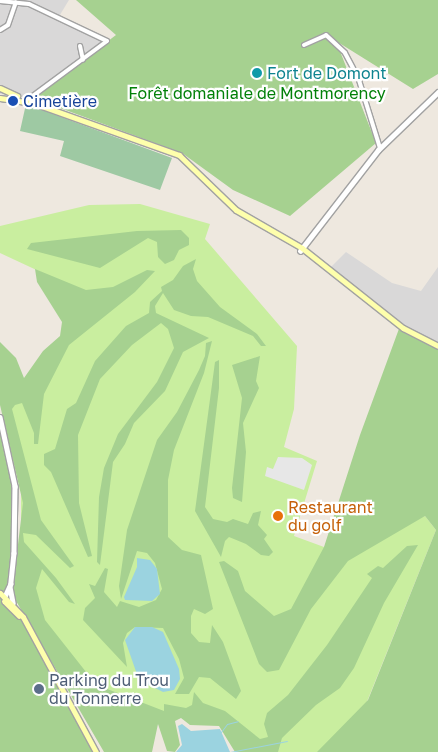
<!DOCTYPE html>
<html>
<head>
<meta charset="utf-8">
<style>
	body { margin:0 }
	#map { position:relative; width:438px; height:752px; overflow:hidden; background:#eee8df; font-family:"Golos Text",sans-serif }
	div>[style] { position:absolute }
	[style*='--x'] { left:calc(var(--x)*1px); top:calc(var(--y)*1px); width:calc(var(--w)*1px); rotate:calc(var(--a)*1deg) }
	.residential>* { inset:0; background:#d9d8d8 }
	.grass>* { inset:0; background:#c9ee9f }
	.forest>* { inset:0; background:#a6d190 }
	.cemetery>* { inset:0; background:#9ec9a3 }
	.parking>* { inset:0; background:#e7e7e7 }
	.water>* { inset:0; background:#9bd3e0 }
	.stream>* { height:1px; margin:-0.5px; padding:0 0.5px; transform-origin:0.5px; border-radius:0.5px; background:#9bd3e0 }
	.roads { filter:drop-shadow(1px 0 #a2a2a2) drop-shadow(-1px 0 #a2a2a2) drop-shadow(0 1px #a2a2a2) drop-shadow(0 -1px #a2a2a2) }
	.minor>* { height:4px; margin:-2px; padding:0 2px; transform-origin:2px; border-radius:2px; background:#fff }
	.tertiary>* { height:4.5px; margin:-2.25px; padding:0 2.25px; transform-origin:2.25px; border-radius:2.25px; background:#fff }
	.secondary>* { height:5px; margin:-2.5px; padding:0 2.5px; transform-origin:2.5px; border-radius:2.5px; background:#feffac }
	.dots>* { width:14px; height:14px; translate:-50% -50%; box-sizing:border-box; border:2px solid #fff; border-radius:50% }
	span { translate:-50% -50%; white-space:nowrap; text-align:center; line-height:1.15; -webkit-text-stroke:4.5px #fff; paint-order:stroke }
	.culture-label { font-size:16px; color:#0d838f }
	.left { translate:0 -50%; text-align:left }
	.park-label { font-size:16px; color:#028008 }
	.transit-label { font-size:16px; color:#164399 }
	.food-label { font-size:16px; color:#c56008 }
	.service-label { font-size:16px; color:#4e5e75 }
</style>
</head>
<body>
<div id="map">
	<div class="residential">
		<div style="clip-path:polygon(0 0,69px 0,58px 18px,104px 41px,29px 98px,0 94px)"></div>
		<div style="clip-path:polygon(346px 252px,392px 283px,421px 291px,438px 267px,438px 347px,415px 336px,328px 270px)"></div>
	</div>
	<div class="grass">
		<div style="clip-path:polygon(140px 204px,210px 224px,205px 239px,297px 346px,294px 409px,284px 447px,317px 461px,294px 536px,324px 547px,425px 516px,436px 530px,360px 719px,323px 752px,237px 752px,220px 722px,174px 714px,116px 718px,36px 628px,21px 539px,21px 448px,5px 394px,41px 375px,81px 321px,73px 287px,0 253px,0 226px,89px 205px)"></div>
	</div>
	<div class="forest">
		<div style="clip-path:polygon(76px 0,438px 0,438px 74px,413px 89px,336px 41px,376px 143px,290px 216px,233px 190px,182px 153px,33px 98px,116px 35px)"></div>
		<div style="clip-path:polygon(181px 230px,189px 238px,189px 245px,179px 250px,174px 260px,165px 264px,158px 257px,157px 242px,148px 238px,100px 268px,27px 249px,31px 243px,137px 231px)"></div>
		<div style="clip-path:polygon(196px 259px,193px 269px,197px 281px,220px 307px,257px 334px,266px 346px,261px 346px,253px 336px,208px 317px,191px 316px,174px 310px,163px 293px,155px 306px,156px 313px,209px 338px,183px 352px,165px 391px,134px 423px,125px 444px,113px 462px,100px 565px,97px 562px,99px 497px,104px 468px,118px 434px,157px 382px,174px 348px,168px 329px,161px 323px,132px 345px,100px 379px,78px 435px,79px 503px,92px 556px,88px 557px,51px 472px,44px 465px,44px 454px,55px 449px,67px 409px,76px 403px,95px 361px,126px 326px,149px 313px,150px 302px,162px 291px,161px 287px,173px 280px,183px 266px)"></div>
		<div style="clip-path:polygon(35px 269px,86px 290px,113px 287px,147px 270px,155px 271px,135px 292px,69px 345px,44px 394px,38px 444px,34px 444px,34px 433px,22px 403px,15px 405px,12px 409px,41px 520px,74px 566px,70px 568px,36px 535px,23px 533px,24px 542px,56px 578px,75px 604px,69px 602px,42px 569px,36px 588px,45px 620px,90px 677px,102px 687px,164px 711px,164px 704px,186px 708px,192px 705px,194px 692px,203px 703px,225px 711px,260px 739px,268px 737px,264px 724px,267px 713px,288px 695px,327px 645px,372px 578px,367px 574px,378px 566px,383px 568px,407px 546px,418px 545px,384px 603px,354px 668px,340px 688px,316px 705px,282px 738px,278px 752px,235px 752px,219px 726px,190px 725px,181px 718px,175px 721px,180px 745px,175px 752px,167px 751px,158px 724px,152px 752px,104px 752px,12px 594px,23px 503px,0 405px,0 342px,16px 358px,24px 378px,43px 351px,60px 336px,62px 322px,37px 282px)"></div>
		<div style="clip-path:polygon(400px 326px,438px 346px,438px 752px,317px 752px,368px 700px,436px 530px,425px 516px,348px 561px,311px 609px,279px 670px,267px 672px,259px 664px,219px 562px,224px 561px,238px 571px,245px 591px,274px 616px,291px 609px,324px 547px,360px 435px)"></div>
		<div style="clip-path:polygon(212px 341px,204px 373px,174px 450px,168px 480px,168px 537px,182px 550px,201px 555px,213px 609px,205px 614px,194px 609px,191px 616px,191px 633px,199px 642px,210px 643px,212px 625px,223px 642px,241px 691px,236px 699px,210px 678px,199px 677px,189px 694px,175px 694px,184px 678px,179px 659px,163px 628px,135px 627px,127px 633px,123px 643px,127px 667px,83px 620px,85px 608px,95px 598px,89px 584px,95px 586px,105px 568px,108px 569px,104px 592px,117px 607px,120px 601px,139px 607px,156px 600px,162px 589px,155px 563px,147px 553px,137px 551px,121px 599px,119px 586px,127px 530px,157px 440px,177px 412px,199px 370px,205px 356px,206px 343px)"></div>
		<div style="clip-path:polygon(260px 356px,256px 381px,259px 388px,243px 423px,246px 452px,242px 502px,233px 498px,232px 488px,242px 398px,232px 365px)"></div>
		<div style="clip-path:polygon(219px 360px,219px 388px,205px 507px,213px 519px,227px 522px,233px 519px,248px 524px,253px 513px,261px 511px,258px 525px,267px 535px,264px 539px,273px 552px,269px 556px,261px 555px,246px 544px,229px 537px,225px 541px,221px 557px,195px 511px,215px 362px)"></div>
		<div style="clip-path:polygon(0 417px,15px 486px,11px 584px,5px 590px,93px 752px,0 752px)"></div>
	</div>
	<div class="cemetery">
		<div style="clip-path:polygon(26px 104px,172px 158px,160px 190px,60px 156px,64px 141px,20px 131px)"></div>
	</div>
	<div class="parking">
		<div style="clip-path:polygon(278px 457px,302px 458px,312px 465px,304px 490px,265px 476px,267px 467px,273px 469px)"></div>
	</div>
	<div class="water">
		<div style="clip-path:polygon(137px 558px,150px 560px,157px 569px,160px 594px,152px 601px,125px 600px,124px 597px,137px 567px)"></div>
		<div style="clip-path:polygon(135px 627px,152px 627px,163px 632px,179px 669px,180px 679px,174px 690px,163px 692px,139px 680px,125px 640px)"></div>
		<div style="clip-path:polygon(182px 724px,191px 731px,220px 729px,230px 752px,176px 752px,182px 745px,178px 726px)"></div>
	</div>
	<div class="stream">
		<div style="--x:221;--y:732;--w:10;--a:-53"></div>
		<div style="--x:227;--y:724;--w:11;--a:-15"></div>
		<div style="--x:230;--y:752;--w:58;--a:-10.9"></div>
	</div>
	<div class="roads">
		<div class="minor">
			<div style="--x:0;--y:1;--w:29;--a:6"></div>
			<div style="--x:29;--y:4;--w:86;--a:25.4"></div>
			<div style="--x:107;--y:41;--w:101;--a:143.5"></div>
			<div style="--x:0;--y:30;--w:9;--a:-32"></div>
			<div style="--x:8;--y:25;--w:24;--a:-71"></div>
			<div style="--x:304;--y:45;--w:24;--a:-24"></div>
			<div style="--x:326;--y:35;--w:26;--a:43"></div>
			<div style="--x:345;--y:53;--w:27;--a:62"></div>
			<div style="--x:358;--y:77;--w:74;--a:72.8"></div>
			<div style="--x:80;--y:46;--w:14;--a:78"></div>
		</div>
		<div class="tertiary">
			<div style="--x:300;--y:251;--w:128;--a:-52.3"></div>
			<div style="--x:378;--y:150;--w:83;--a:-44"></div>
			<div style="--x:0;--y:417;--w:71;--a:77.7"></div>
			<div style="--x:15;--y:486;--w:67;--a:90.9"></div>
			<div style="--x:14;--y:553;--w:31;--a:96"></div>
			<div style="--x:11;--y:584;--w:14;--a:115"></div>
			<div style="--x:10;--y:587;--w:16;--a:79"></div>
		</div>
		<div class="secondary">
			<div style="--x:0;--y:88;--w:19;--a:25"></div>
			<div style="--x:0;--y:98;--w:36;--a:9"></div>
			<div style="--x:36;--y:104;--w:152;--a:19.6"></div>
			<div style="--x:179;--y:155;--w:79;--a:44"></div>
			<div style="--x:236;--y:210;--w:76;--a:29.9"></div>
			<div style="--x:302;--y:248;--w:129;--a:38.4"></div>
			<div style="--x:403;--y:328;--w:39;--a:27"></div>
			<div style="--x:0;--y:593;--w:33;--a:46"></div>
			<div style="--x:23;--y:617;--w:153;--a:61.6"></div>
			<div style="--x:4;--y:601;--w:21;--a:45"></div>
		</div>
	</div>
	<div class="dots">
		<div style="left:257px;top:73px;background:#0f9aa8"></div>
		<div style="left:13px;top:101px;background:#1a4fb4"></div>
		<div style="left:278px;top:516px;background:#e8710a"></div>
		<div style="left:39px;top:689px;background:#5c6f8a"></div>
	</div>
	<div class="culture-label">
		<span class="left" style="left:267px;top:73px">Fort de Domont</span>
	</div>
	<div class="park-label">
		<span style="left:257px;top:93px">Forêt domaniale de Montmorency</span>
	</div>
	<div class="transit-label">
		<span class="left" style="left:23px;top:101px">Cimetière</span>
	</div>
	<div class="food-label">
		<span class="left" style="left:288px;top:516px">Restaurant<br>du golf</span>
	</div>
	<div class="service-label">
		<span class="left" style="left:49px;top:689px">Parking du Trou<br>du Tonnerre</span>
	</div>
</div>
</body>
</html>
